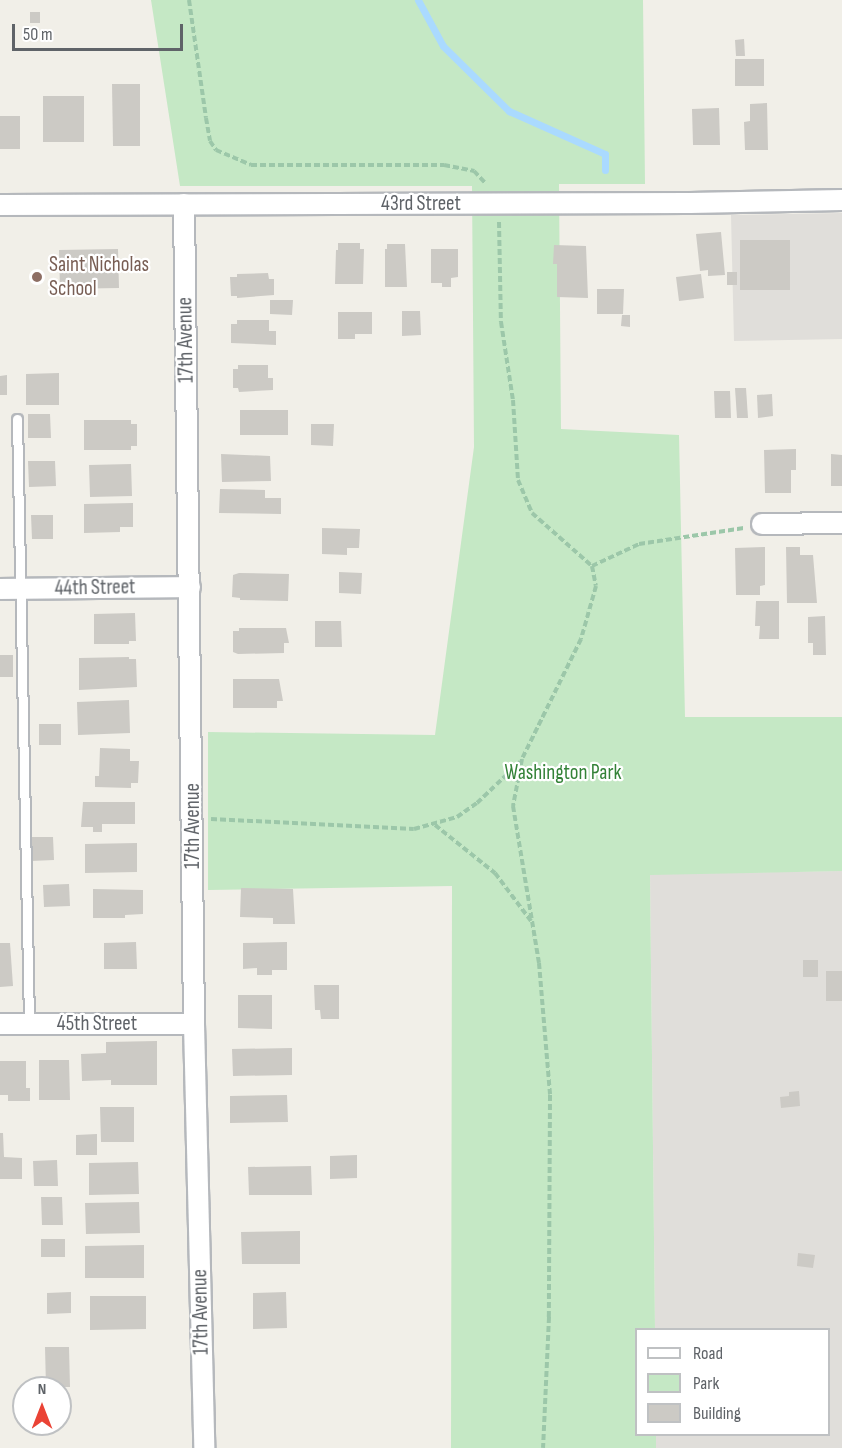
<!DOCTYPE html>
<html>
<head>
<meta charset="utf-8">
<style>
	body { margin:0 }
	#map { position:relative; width:842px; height:1448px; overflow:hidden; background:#f1efe8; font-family:"Sofia Sans Condensed",sans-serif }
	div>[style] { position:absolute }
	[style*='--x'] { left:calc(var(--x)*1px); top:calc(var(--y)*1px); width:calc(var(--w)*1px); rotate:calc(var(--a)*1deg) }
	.industrial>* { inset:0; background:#e0deda }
	.green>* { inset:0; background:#c5e8c5 }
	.stream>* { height:7px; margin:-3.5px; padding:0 3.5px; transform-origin:3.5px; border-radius:3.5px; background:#aadaff }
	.building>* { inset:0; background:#cccac5 }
	.path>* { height:4px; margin-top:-2px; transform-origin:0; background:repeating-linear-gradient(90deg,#9cc7a9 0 6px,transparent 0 9px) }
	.roads { filter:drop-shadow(2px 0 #b5b8bc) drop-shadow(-2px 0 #b5b8bc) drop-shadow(0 2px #b5b8bc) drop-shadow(0 -2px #b5b8bc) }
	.lane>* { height:9px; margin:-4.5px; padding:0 4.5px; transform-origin:4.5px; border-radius:4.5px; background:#fff }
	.street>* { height:20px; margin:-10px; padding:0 10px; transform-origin:10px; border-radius:10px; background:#fff }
	.dots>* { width:16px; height:16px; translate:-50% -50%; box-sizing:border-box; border:3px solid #fff; border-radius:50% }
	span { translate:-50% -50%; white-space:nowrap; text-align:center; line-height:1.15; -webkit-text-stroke:4.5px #fff; paint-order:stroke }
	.street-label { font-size:21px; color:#5f6368 }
	.education-label { font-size:21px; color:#785e54 }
	.left { translate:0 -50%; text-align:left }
	.park-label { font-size:21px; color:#348238 }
	.legend { position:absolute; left:635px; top:1328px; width:195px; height:108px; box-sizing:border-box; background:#fff; border:2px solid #bfc1c3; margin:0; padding:8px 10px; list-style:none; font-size:18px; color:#5f6368 }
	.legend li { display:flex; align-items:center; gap:12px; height:30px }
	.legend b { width:30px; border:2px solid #bfc1c3 }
	.north { position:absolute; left:12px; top:1376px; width:60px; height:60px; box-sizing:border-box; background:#fff; border:2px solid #bfc1c3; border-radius:50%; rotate:0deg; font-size:16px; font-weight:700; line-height:24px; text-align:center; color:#5f6368 }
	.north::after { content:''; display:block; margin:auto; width:21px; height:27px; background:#ea4335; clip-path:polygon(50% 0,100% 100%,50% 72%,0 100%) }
	.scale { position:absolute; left:12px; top:24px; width:171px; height:27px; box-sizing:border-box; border:3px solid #5f6368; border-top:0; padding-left:8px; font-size:18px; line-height:21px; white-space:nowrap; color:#5f6368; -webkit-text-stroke:4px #fff; paint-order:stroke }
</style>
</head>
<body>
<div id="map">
	<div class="industrial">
		<div style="clip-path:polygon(842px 213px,842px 339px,734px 341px,731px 215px)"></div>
		<div style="clip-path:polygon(842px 871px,842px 1448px,656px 1448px,656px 1435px,828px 1434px,828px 1330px,655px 1329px,650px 874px)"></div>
	</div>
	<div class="green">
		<div style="clip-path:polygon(151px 0,643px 0,645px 184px,559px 184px,561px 429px,679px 435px,685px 717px,842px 717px,842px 871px,650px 875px,655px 1329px,636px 1330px,636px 1434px,656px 1435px,656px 1448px,451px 1448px,452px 886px,208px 890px,208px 732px,435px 735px,474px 447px,472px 186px,180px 186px)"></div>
	</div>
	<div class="stream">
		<div style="--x:418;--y:0;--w:52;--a:61.5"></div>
		<div style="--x:443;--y:46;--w:93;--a:44.6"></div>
		<div style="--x:509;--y:111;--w:105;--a:24.1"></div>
		<div style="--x:605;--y:154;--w:16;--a:90"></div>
	</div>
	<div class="building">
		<div style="clip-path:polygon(30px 12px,40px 12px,40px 23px,30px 23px)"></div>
		<div style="clip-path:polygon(744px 39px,745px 56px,736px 56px,735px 40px)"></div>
		<div style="clip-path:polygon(735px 59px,764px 59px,764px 86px,735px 86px)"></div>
		<div style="clip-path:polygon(112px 84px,140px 84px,140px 146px,113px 146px)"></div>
		<div style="clip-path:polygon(43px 96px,84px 96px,84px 142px,43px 142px)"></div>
		<div style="clip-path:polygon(767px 103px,768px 150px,745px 150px,744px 122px,750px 121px,750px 104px)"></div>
		<div style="clip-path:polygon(719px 108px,720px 145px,693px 145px,692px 109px)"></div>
		<div style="clip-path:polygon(0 116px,20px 116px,20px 149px,0 149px)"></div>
		<div style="clip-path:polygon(721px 232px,725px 275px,708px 276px,708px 270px,700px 271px,696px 234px)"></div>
		<div style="clip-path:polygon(740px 240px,790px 240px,790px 290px,740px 290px)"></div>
		<div style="clip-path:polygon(338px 243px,360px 243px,360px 249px,364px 249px,363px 284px,335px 284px,336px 250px,338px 250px)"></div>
		<div style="clip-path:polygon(387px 244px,405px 244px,407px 287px,385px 287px,385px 249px,387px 249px)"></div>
		<div style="clip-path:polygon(554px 245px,586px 246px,588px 298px,557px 297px,557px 264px,553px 264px)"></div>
		<div style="clip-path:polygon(118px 249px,119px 288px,60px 289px,59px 250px)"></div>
		<div style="clip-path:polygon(431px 249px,458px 249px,458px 277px,451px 278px,451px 287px,442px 287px,442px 283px,431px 283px)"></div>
		<div style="clip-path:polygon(727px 272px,737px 272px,737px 285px,727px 285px)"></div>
		<div style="clip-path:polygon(268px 273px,269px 279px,274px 279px,274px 295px,237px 298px,237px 296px,231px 296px,230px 277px,237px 277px,237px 274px)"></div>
		<div style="clip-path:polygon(701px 274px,704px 298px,679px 301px,676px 277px)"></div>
		<div style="clip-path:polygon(597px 289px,624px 289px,623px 314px,597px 314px)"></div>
		<div style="clip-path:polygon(270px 300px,293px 300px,292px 315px,270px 314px)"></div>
		<div style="clip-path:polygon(402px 311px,420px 311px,421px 335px,402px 336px)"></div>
		<div style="clip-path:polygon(338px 312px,372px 312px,372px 334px,355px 334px,355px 339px,338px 339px)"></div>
		<div style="clip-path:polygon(622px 315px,630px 315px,630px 327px,621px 326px)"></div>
		<div style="clip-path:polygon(237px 320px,269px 320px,269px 331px,276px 331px,276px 345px,231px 343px,231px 324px,237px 324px)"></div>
		<div style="clip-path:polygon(238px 365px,268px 365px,268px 378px,273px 378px,273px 390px,239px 392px,238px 388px,233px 388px,233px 369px,238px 369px)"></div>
		<div style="clip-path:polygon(59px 373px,59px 405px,26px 405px,26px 374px)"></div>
		<div style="clip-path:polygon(7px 375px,7px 395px,0 395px,0 376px)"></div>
		<div style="clip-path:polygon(735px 388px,746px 388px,748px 418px,737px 418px)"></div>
		<div style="clip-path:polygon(714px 391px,730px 391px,731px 418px,715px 418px)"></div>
		<div style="clip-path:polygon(772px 394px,773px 416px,758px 418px,757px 395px)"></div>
		<div style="clip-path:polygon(240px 410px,288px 410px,288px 435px,240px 435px)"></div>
		<div style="clip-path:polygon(28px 414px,50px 414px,51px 438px,28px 438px)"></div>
		<div style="clip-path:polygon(84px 420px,131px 420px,131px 424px,137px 424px,137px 446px,131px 446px,131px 450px,84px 450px)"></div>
		<div style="clip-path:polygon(311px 424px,334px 424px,333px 446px,311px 445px)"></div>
		<div style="clip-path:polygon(796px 449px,796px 470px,791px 470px,791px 493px,765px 493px,764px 450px)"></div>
		<div style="clip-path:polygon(221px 454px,270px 456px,271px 481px,222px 482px)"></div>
		<div style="clip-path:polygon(831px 454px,842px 455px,842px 486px,831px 486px)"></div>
		<div style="clip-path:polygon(28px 461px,55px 461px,56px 486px,29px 487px)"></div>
		<div style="clip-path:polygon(131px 464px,132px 496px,90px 497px,89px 465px)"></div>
		<div style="clip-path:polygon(220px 489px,265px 490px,265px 498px,281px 498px,281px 514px,219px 513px)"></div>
		<div style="clip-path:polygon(133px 503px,133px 527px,120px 527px,120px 532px,84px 533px,84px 504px)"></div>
		<div style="clip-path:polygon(31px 515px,53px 515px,53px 539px,32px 539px)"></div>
		<div style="clip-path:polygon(322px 528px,360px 529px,359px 548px,347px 548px,347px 555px,322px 554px)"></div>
		<div style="clip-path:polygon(765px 547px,765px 585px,760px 586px,760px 595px,736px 595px,735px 548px)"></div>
		<div style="clip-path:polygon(786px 547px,800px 547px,800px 555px,813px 555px,817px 603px,787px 603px)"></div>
		<div style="clip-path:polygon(339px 572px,362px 573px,361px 594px,339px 593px)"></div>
		<div style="clip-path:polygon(239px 573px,289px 574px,288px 601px,240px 600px,240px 598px,232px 597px,233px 575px)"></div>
		<div style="clip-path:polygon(756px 601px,779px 601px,779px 639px,759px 639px,760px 626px,755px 626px)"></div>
		<div style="clip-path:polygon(135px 613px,136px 641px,129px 641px,129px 644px,94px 644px,94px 614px)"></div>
		<div style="clip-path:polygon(825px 616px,826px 655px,813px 655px,813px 643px,808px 643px,808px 617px)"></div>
		<div style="clip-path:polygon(315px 621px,341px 621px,342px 647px,315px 647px)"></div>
		<div style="clip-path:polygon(239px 628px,286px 628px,289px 643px,284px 643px,284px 653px,238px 654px,233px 652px,233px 631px,239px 631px)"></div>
		<div style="clip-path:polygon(0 655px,13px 655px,13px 677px,0 677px)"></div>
		<div style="clip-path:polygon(129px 657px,129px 659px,136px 659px,137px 687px,79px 690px,79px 658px)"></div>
		<div style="clip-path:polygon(233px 679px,279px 679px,283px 701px,277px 701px,277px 708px,233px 708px)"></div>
		<div style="clip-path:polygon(129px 700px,130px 733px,78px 735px,77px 702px)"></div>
		<div style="clip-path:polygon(39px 724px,61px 724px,61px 745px,39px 745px)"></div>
		<div style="clip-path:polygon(100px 748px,130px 749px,130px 761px,139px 761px,138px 783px,131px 783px,131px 788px,95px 787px,95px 776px,99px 776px)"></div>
		<div style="clip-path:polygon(83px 802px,135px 802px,135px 824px,102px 824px,102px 832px,93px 832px,93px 827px,81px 827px)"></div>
		<div style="clip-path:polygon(31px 837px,53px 837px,54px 860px,31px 861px)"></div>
		<div style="clip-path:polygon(137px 843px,137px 872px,85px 873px,85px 844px)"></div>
		<div style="clip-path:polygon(69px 884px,70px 906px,44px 907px,43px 885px)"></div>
		<div style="clip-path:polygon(241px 888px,293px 889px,295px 924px,273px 924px,273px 918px,240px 917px)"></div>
		<div style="clip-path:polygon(93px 889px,143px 890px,143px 914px,125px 915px,125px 918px,93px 918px)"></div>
		<div style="clip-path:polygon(136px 942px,137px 969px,104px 969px,104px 943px)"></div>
		<div style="clip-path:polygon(287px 942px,287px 970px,272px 970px,272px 975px,257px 975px,257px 968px,243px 969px,243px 943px)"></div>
		<div style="clip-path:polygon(0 943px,10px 943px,13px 986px,0 987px)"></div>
		<div style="clip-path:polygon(803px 960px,818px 960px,818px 977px,803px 977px)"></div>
		<div style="clip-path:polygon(826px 971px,842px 971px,842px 1001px,826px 1001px)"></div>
		<div style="clip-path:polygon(314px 985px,339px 985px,339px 1019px,321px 1019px,320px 1010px,315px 1010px)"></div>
		<div style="clip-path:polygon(238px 995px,272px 995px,272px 1029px,238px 1028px)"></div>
		<div style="clip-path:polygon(157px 1041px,157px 1085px,111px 1085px,111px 1080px,82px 1081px,81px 1054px,106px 1053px,106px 1042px)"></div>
		<div style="clip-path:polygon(292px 1048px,292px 1075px,233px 1076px,232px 1049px)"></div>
		<div style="clip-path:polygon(39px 1060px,69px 1060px,70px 1100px,39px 1100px)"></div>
		<div style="clip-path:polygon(0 1061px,26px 1061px,26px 1088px,30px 1088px,30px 1101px,8px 1101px,8px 1095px,0 1095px)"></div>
		<div style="clip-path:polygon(799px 1091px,800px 1106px,781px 1108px,780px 1097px,789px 1096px,789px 1092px)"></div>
		<div style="clip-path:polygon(287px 1095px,288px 1122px,230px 1123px,230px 1096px)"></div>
		<div style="clip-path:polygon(100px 1107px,134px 1107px,134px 1142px,101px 1142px)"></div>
		<div style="clip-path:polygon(0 1133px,3px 1133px,4px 1157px,22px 1158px,22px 1179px,0 1179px)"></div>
		<div style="clip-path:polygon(97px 1134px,97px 1155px,76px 1155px,76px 1135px)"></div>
		<div style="clip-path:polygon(357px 1155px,357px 1178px,330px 1179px,330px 1156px)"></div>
		<div style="clip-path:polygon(57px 1160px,58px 1186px,34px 1186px,33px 1161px)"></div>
		<div style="clip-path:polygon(138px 1162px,139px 1194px,89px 1195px,89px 1163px)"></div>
		<div style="clip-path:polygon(311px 1166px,312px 1195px,249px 1195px,248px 1167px)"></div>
		<div style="clip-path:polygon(41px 1197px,62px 1197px,63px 1225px,42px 1225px)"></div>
		<div style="clip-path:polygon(139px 1202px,140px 1233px,86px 1234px,85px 1203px)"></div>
		<div style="clip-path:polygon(300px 1231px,300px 1264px,242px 1264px,241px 1232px)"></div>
		<div style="clip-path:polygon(41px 1239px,65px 1239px,65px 1257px,41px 1257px)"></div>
		<div style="clip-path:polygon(144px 1245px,144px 1278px,85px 1278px,85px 1246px)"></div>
		<div style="clip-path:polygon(798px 1253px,815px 1255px,813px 1268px,797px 1266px)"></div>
		<div style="clip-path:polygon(71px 1292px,71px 1313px,47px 1314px,47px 1293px)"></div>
		<div style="clip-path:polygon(286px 1292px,287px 1328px,253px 1329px,253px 1293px)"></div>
		<div style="clip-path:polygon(90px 1296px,146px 1296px,146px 1329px,90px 1330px)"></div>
		<div style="clip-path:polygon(45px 1347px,69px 1347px,70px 1387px,46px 1387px)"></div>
	</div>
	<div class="path">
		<div style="--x:189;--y:0;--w:119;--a:81.8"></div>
		<div style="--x:206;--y:118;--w:23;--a:80"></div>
		<div style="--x:210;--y:141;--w:11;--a:56"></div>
		<div style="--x:216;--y:150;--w:38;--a:23"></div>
		<div style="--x:251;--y:165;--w:193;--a:0"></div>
		<div style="--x:444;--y:165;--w:31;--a:11"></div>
		<div style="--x:474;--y:171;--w:16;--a:47"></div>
		<div style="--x:499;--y:222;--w:100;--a:88.9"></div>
		<div style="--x:501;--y:322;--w:79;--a:81.3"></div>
		<div style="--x:513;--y:400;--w:80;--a:86.4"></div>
		<div style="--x:518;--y:480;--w:36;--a:67"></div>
		<div style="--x:532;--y:513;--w:80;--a:41.5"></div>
		<div style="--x:592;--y:566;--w:20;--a:79"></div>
		<div style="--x:596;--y:586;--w:55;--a:105.8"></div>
		<div style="--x:581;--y:639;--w:134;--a:116.2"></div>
		<div style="--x:522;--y:759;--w:48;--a:100.8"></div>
		<div style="--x:513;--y:806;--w:159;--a:80.6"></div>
		<div style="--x:539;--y:963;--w:132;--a:85.2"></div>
		<div style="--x:550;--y:1095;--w:222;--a:90.3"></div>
		<div style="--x:549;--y:1317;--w:131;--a:92.6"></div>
		<div style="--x:592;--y:566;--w:52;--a:-25.1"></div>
		<div style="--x:639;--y:544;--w:106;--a:-8.7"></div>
		<div style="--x:211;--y:819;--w:203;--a:2.8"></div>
		<div style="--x:414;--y:829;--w:45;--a:-15.6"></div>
		<div style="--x:457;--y:817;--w:24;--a:-35"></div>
		<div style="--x:477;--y:803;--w:62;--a:-43.7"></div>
		<div style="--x:435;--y:825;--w:77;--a:38.7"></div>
		<div style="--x:495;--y:873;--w:60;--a:53.1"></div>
	</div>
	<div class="roads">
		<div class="lane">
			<div style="--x:17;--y:419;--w:605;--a:88.86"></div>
		</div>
		<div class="street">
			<div style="--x:184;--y:204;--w:820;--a:89.3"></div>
			<div style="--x:194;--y:1024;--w:424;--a:88.6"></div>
			<div style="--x:0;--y:205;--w:690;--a:-0.17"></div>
			<div style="--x:690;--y:203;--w:152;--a:-1.1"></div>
			<div style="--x:762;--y:524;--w:80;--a:-0.7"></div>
			<div style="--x:0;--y:589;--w:190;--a:-0.6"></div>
			<div style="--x:0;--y:1024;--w:194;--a:0"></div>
		</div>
	</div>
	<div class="dots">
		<div style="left:37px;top:277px;background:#8d6e63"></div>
	</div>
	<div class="street-label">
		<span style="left:421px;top:204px">43rd Street</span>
		<span style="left:186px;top:340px;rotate:-91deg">17th Avenue</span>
		<span style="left:95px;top:588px;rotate:-1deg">44th Street</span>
		<span style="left:193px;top:826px;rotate:-90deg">17th Avenue</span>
		<span style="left:97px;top:1024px">45th Street</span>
		<span style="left:201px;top:1312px;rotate:-91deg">17th Avenue</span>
	</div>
	<div class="education-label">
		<span class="left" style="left:49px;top:277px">Saint Nicholas<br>School</span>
	</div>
	<div class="park-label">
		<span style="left:563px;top:773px">Washington Park</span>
	</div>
	<ul class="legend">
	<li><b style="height:8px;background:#fff"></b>Road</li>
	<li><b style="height:16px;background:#c5e8c5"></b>Park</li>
	<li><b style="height:16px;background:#cccac5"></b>Building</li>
	</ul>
	<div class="north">N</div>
	<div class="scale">50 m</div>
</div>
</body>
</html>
